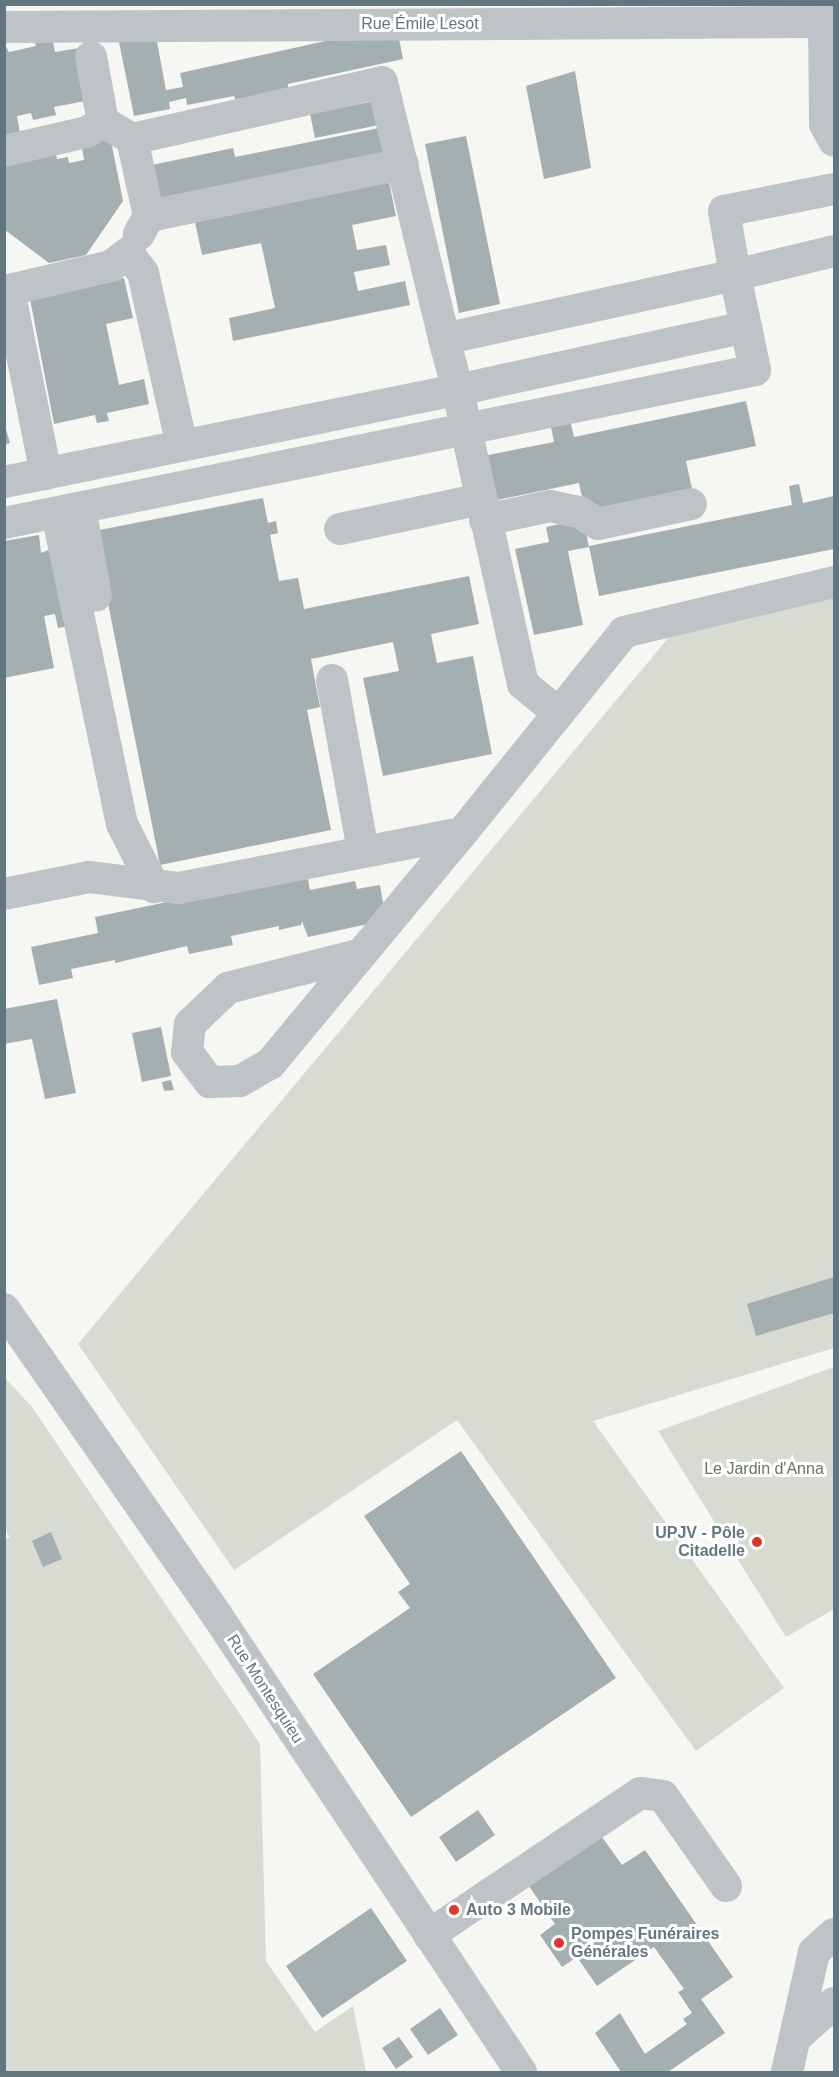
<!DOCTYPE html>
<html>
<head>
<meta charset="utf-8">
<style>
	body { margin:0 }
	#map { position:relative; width:839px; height:2077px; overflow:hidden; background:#f6f6f3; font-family:Helvetica,sans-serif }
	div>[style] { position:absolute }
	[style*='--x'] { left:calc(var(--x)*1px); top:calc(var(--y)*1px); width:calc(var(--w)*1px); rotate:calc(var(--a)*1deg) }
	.green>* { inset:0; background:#d7dbd2 }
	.building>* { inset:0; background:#a4afb2 }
	.minor>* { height:32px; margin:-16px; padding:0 16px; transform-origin:16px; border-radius:16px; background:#bdc3c6 }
	.dots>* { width:16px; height:16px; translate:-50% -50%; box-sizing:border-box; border:3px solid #fff; border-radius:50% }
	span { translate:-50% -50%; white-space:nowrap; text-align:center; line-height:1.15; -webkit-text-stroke:6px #fff; paint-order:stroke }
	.street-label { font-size:16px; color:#62767e }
	.park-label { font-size:16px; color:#687660 }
	.poi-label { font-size:16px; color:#62767e; font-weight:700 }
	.right { translate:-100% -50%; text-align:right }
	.left { translate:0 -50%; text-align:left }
	.frame { position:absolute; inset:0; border:6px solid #62767e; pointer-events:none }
</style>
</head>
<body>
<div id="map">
	<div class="green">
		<div style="clip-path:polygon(834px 598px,834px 1348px,593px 1421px,784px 1688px,696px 1751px,457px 1420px,234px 1570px,78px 1344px,670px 636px)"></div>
		<div style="clip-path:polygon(834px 1367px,834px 1609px,786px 1637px,658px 1431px)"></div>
		<div style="clip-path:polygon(5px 1378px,32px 1407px,260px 1744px,266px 1961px,315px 2032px,353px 2006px,366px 2072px,5px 2072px,4px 1540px,10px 1537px,4px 1529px)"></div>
	</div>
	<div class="building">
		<div style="clip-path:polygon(399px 39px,403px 59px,288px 84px,288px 89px,236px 102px,234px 96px,187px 105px,186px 98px,169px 102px,170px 109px,134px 116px,119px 42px,157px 42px,166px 90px,183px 87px,180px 73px,330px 40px)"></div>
		<div style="clip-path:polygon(53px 42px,55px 52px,79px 48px,90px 100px,54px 107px,56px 115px,33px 120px,31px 113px,17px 116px,21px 139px,4px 143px,4px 43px,9px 52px,36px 46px,35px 43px)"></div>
		<div style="clip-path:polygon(575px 71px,591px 168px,544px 179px,526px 86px)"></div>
		<div style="clip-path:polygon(374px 101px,379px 125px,315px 138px,310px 114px)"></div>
		<div style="clip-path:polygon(379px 128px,385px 153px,159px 199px,152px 165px,233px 148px,235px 157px)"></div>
		<div style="clip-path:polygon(110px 136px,123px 201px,86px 255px,49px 263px,5px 230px,5px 157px,54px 147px,57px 159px,68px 157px,69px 163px,84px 160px,81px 142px)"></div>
		<div style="clip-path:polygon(466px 136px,500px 304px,459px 313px,425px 144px)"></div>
		<div style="clip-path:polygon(389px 182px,396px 216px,352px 225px,357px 250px,386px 245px,390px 265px,354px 272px,358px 291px,405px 281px,410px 305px,233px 341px,229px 318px,275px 308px,261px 243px,202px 255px,195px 222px)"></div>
		<div style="clip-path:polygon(124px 278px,133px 318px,106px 324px,119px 385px,144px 379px,149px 404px,107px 413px,109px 421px,97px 423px,95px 415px,54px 424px,30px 299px)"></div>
		<div style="clip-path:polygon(746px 401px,756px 446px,686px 461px,692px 489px,597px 508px,584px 507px,579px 483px,497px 500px,488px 455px,554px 442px,549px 417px,568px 412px,574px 437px)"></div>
		<div style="clip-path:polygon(4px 422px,10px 443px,4px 445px)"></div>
		<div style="clip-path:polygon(799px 484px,803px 503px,834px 496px,834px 549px,599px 596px,589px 546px,792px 505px,789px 486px)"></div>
		<div style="clip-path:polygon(263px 498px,268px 523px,276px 521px,278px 533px,270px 535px,279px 581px,298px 578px,304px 609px,469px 576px,479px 624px,431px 634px,437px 663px,473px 656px,492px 754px,383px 776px,363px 678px,399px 671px,393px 642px,311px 659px,320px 707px,307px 710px,331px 830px,160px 865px,105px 588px,74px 625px,58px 628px,55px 614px,44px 616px,54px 668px,4px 678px,4px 541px,39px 535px,41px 553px,94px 531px)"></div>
		<div style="clip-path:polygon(583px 519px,589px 547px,568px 551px,583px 625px,534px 635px,515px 549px,549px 542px,546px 527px)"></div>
		<div style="clip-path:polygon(307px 873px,310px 890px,355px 881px,357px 889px,380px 885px,386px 920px,308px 937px,302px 921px,301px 925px,279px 930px,279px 926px,231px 936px,233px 945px,189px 954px,187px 946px,115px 963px,115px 960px,71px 969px,73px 978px,39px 985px,31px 947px,98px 933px,95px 917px)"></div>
		<div style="clip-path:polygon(57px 999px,76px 1093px,45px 1099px,32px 1039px,4px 1044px,4px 1009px)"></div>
		<div style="clip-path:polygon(161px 1027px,171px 1076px,142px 1082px,132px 1033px)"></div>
		<div style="clip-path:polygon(171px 1080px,174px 1090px,164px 1091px,162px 1082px)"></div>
		<div style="clip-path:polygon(834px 1277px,834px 1313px,756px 1336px,747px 1304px)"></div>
		<div style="clip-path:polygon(461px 1451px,616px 1678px,411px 1817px,313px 1674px,410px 1608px,398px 1592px,410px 1584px,364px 1516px)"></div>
		<div style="clip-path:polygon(51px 1532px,62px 1559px,43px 1567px,32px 1541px)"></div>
		<div style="clip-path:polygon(478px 1810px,495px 1835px,456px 1862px,439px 1837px)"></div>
		<div style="clip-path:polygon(602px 1837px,622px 1865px,645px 1850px,733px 1977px,701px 1999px,725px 2033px,668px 2072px,621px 2072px,595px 2033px,620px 2013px,645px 2054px,687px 2024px,683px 2019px,692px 2013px,678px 1992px,684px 1989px,654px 1947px,597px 1986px,577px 1957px,562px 1967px,540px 1935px,555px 1924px,529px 1886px)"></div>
		<div style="clip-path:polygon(371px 1908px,407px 1961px,322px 2018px,286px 1966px)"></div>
		<div style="clip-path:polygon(440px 2008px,458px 2035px,428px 2055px,410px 2029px)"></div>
		<div style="clip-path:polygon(399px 2037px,413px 2057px,396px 2069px,382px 2048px)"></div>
	</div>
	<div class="minor">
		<div style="--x:824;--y:22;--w:102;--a:89.4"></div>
		<div style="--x:825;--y:124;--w:19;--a:62"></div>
		<div style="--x:4;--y:27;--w:830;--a:-0.35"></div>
		<div style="--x:91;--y:57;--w:66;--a:79.5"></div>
		<div style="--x:103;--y:122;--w:34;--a:30"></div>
		<div style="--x:132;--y:139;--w:256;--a:-12.8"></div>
		<div style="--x:382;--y:82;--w:264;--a:76.4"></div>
		<div style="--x:444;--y:339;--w:298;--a:-12.4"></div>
		<div style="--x:735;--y:275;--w:53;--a:78.1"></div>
		<div style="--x:746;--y:327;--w:295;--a:167.7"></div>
		<div style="--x:458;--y:390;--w:53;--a:-105.4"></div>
		<div style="--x:132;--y:139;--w:79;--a:77.6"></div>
		<div style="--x:149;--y:216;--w:21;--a:119"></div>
		<div style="--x:4;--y:151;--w:85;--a:-12.9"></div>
		<div style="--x:87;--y:132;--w:19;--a:-32"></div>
		<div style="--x:834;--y:189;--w:112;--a:168.7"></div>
		<div style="--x:724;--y:211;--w:65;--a:80.2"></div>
		<div style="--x:735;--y:275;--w:102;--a:-13.6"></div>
		<div style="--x:149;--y:216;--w:259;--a:-11.6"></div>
		<div style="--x:46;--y:474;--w:188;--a:-101.4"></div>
		<div style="--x:9;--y:290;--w:105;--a:-13.2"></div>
		<div style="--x:111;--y:266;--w:21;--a:-37"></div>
		<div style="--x:128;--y:253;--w:25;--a:53"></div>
		<div style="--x:143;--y:273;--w:177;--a:77.3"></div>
		<div style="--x:4;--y:482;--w:463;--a:-11.5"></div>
		<div style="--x:458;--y:390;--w:40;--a:78"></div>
		<div style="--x:466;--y:429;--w:471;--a:168.5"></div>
		<div style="--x:80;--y:508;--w:89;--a:79.7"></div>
		<div style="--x:57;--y:513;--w:318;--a:78.2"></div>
		<div style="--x:122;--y:824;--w:71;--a:63.1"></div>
		<div style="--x:485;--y:520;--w:66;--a:-12.2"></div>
		<div style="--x:550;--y:506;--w:30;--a:12"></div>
		<div style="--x:579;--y:512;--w:22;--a:32"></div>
		<div style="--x:598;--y:524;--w:95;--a:-12.1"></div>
		<div style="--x:340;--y:529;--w:144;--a:-12"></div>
		<div style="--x:332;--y:680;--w:173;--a:79.7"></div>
		<div style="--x:557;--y:712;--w:44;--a:-140.5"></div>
		<div style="--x:523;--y:684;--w:261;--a:-102.6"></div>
		<div style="--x:466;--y:429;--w:295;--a:-11.5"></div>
		<div style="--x:755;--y:370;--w:44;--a:-101.8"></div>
		<div style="--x:4;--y:894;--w:87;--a:-11.3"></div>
		<div style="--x:89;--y:877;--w:91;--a:7"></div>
		<div style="--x:179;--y:888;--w:288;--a:-11"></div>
		<div style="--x:462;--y:833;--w:258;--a:-51.1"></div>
		<div style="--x:624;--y:632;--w:216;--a:-13.4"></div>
		<div style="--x:358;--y:955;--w:134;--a:165.8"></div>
		<div style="--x:228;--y:988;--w:52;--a:136.5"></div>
		<div style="--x:190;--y:1024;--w:28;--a:96"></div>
		<div style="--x:187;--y:1052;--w:38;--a:53"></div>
		<div style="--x:210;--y:1082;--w:30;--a:-2"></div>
		<div style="--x:240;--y:1081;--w:34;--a:-30"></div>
		<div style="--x:270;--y:1064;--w:300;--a:-50.3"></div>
		<div style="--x:4;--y:1309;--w:375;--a:55.2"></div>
		<div style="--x:218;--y:1617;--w:547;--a:56.34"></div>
		<div style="--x:429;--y:1935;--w:254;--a:-33.9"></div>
		<div style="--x:640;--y:1793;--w:23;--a:7"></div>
		<div style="--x:663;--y:1796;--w:110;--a:55"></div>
		<div style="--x:795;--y:2038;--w:52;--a:-41.9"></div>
		<div style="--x:787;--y:2072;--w:123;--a:-77.3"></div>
		<div style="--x:814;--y:1952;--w:27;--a:-42"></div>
	</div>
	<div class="dots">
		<div style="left:757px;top:1542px;background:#e03529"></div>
		<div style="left:454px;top:1910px;background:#e03529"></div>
		<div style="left:559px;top:1943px;background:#e03529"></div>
	</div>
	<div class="street-label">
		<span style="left:420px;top:24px">Rue Émile Lesot</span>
		<span style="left:265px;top:1689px;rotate:57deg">Rue Montesquieu</span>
	</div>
	<div class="park-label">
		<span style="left:764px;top:1469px">Le Jardin d'Anna</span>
	</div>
	<div class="poi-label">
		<span class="right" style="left:745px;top:1542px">UPJV - Pôle<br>Citadelle</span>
		<span class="left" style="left:466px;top:1910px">Auto 3 Mobile</span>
		<span class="left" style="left:571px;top:1943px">Pompes Funéraires<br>Générales</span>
	</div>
	<div class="frame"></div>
</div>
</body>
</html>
